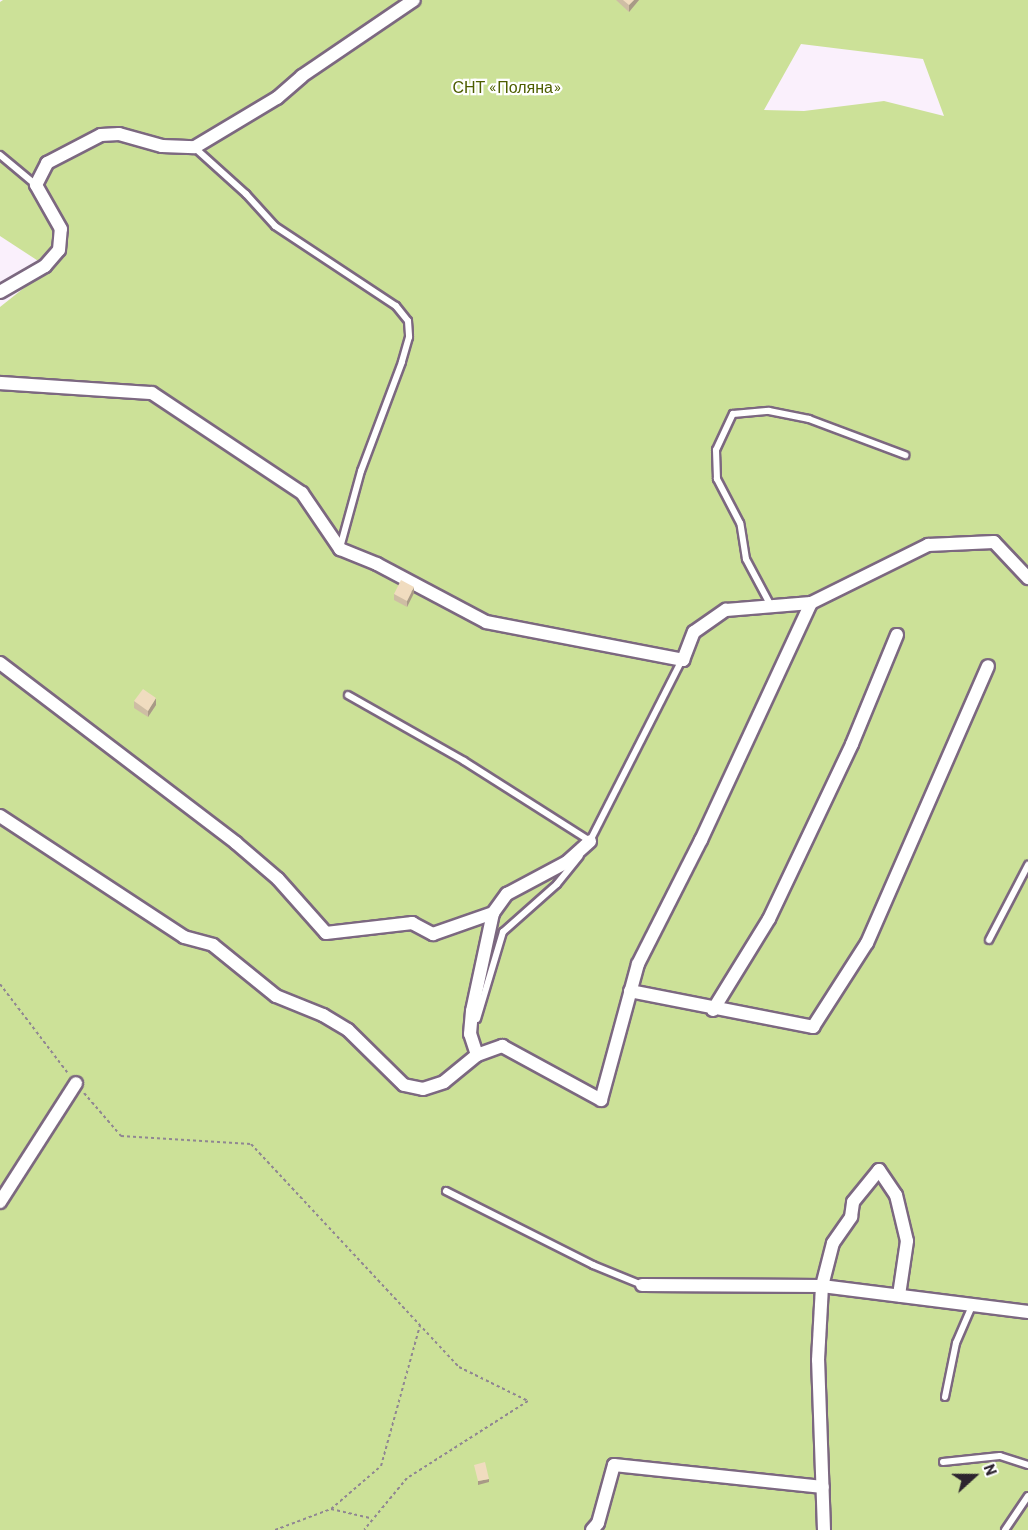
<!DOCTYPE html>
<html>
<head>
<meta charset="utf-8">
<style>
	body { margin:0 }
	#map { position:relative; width:1028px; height:1530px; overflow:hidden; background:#faf0fc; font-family:Barlow,sans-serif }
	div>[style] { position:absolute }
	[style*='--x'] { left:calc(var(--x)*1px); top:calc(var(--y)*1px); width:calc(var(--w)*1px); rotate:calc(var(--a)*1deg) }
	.green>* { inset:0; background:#cce198 }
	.path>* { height:2px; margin-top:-1px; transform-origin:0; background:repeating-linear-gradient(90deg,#908692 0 3px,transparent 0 6px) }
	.roads { filter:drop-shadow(2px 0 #7c6880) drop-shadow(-2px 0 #7c6880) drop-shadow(0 2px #7c6880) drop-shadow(0 -2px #7c6880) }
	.service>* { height:6px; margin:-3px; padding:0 3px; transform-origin:3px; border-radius:3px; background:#fff }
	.minor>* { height:12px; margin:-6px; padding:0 6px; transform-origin:6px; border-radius:6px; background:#fff }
	.wall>* { inset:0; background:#cebda4 }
	.shaded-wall>* { inset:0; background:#a89a86 }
	.building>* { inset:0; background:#f0dcbf }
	span { translate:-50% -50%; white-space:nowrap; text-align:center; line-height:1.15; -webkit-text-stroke:4.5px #fff; paint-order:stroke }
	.park-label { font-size:16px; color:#4d5e00 }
	.north { position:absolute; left:944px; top:1446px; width:60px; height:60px; -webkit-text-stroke:4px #fff; paint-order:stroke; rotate:69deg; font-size:16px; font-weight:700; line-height:24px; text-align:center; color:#2d242f }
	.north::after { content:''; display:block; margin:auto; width:21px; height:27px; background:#2d242f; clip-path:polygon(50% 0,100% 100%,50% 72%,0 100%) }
</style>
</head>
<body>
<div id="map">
	<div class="green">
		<div style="clip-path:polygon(evenodd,3px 0,1028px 0,1028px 1530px,0 1530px,0 307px,49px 268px,0 236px,0 2px,3px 0,801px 44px,923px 59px,944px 116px,884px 101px,804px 111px,764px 110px,801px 44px)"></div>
	</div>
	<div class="path">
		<div style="--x:0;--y:984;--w:111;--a:52.7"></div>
		<div style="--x:84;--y:1093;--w:57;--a:49.3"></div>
		<div style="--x:121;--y:1136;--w:130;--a:3.5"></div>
		<div style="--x:251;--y:1144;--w:305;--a:47"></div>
		<div style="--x:459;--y:1367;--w:77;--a:26.2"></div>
		<div style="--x:528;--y:1401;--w:143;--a:147.5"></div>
		<div style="--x:407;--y:1478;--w:67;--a:129.6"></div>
		<div style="--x:331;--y:1509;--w:66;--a:-40.7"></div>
		<div style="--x:381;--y:1466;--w:146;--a:-74.5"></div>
		<div style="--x:275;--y:1530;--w:60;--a:-20.6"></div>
		<div style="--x:331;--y:1509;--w:40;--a:13"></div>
	</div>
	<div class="roads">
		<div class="service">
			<div style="--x:195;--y:148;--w:69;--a:42"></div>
			<div style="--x:246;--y:194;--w:43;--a:47.8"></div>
			<div style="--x:275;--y:226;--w:145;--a:33.5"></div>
			<div style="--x:396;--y:306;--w:19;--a:51"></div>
			<div style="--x:408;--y:321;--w:16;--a:86"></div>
			<div style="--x:409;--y:337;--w:26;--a:106"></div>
			<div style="--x:402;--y:362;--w:116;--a:110.6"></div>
			<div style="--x:361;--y:471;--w:80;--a:105.3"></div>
			<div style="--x:0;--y:155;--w:47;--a:39.8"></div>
			<div style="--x:770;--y:604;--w:51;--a:-118.1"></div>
			<div style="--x:746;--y:559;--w:36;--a:-99"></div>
			<div style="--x:740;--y:523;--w:50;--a:-117.6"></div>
			<div style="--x:717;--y:479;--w:29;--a:-92"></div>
			<div style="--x:716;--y:450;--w:40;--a:-65"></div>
			<div style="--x:733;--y:414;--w:36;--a:-5"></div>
			<div style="--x:769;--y:411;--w:41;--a:11.3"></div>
			<div style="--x:809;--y:419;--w:103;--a:20.6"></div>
			<div style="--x:348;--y:695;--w:133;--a:29.6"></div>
			<div style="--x:464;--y:761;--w:149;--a:32.4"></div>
			<div style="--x:590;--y:841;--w:203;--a:-63.1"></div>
			<div style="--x:989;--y:940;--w:85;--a:-62.5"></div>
			<div style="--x:477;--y:1019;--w:91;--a:-73.4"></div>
			<div style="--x:503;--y:932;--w:72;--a:-41.6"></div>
			<div style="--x:557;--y:884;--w:36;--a:-51"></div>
			<div style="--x:446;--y:1191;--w:165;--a:26.7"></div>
			<div style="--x:593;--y:1265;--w:53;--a:22.2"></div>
			<div style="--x:945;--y:1397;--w:55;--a:-78.5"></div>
			<div style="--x:956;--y:1343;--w:40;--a:-66.6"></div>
			<div style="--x:943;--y:1462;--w:57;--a:-6"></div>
			<div style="--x:1000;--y:1456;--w:29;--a:18"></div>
			<div style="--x:1005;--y:1530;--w:41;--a:-55.9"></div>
		</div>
		<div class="minor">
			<div style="--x:0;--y:292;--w:52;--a:-30"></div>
			<div style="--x:45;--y:266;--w:21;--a:-49"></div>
			<div style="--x:59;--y:250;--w:21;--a:-85"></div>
			<div style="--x:61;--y:229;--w:51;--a:-119.6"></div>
			<div style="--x:36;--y:185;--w:25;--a:-63"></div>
			<div style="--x:47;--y:163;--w:61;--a:-27.4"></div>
			<div style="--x:101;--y:135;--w:18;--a:-3"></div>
			<div style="--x:119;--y:134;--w:45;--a:15.6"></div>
			<div style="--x:162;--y:146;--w:33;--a:2"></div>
			<div style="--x:195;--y:147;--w:96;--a:-30.9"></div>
			<div style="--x:277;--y:98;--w:33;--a:-41"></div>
			<div style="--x:302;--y:76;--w:135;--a:-34.2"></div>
			<div style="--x:0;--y:383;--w:152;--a:3.8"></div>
			<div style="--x:152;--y:393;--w:180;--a:33.7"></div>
			<div style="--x:302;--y:493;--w:68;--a:55.8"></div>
			<div style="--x:340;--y:549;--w:40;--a:22"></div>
			<div style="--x:377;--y:564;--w:123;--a:28"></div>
			<div style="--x:486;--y:622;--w:201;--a:10.9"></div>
			<div style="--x:683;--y:660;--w:30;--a:-69"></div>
			<div style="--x:694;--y:632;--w:39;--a:-35"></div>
			<div style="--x:726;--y:610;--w:85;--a:-4.7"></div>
			<div style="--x:811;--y:603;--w:131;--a:-26.4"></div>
			<div style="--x:928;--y:545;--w:66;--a:-2.6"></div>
			<div style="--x:994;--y:542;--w:50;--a:46.6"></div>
			<div style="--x:0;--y:663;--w:297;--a:37.3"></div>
			<div style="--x:236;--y:843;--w:55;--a:40.6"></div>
			<div style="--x:278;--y:879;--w:72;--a:48.4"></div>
			<div style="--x:326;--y:933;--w:87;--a:-6.6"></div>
			<div style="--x:412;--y:923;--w:24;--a:28"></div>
			<div style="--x:433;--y:934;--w:64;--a:-19.3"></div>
			<div style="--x:0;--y:816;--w:220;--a:33.3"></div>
			<div style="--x:184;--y:937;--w:30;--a:15"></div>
			<div style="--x:213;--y:945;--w:81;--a:39"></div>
			<div style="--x:276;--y:996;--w:51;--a:22"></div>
			<div style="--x:323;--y:1015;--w:29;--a:31"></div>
			<div style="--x:348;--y:1030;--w:78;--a:44.5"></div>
			<div style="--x:404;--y:1085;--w:19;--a:12"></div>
			<div style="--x:423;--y:1089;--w:22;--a:-18"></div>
			<div style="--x:444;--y:1082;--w:43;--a:-39.3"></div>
			<div style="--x:477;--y:1055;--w:27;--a:-20"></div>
			<div style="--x:502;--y:1046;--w:113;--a:28.6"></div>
			<div style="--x:601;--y:1100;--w:141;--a:-74.8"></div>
			<div style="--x:638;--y:964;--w:139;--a:-63.1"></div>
			<div style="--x:701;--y:840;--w:261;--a:-65.1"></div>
			<div style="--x:630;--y:991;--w:187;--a:11.1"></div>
			<div style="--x:813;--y:1027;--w:100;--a:-57.3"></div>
			<div style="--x:867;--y:943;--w:302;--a:-66.4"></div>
			<div style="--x:713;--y:1010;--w:107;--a:-58.4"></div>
			<div style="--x:769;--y:919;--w:194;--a:-64.6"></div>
			<div style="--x:852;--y:744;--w:118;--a:-67.6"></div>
			<div style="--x:477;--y:1055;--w:22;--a:-108"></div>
			<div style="--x:470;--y:1034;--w:23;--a:-85"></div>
			<div style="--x:472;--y:1011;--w:100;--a:-77.9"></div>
			<div style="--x:493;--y:913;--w:24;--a:-54"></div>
			<div style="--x:507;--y:894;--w:68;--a:-28.1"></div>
			<div style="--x:567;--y:862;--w:31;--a:-42"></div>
			<div style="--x:0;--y:1202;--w:141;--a:-57.4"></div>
			<div style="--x:642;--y:1285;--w:180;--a:0.3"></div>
			<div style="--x:822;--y:1286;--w:208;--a:7.2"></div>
			<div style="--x:592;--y:1530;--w:9;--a:-49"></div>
			<div style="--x:598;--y:1523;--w:60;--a:-74.6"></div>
			<div style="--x:614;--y:1465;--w:210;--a:6"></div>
			<div style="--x:824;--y:1530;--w:170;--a:-92"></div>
			<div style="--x:818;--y:1360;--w:74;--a:-86.9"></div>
			<div style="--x:822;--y:1286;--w:44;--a:-75.7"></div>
			<div style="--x:833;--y:1243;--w:32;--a:-55"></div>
			<div style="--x:851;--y:1217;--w:15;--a:-82"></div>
			<div style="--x:853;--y:1202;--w:41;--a:-50.9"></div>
			<div style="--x:879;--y:1170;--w:30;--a:56"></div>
			<div style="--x:896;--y:1195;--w:47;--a:76.6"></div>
			<div style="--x:907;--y:1241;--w:55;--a:98.4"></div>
		</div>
	</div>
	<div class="wall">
		<div style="clip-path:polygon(616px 0,639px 0,629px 12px)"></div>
		<div style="clip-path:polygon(414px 593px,407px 607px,394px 600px,394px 594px)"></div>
		<div style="clip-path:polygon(134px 701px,156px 705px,148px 717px,134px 708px)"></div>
	</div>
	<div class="shaded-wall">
		<div style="clip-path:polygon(634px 0,639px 0,629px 12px,629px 5px)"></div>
		<div style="clip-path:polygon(414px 587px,414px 593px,407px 607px,407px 601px)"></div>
		<div style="clip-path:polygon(156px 698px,156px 705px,148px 717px,148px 711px)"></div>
		<div style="clip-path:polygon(489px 1479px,489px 1482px,478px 1485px,478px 1481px)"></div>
	</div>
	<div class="building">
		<div style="clip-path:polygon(623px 0,634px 0,629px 5px)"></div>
		<div style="clip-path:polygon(401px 580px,414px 587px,407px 601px,394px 594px)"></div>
		<div style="clip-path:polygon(143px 689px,156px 698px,148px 711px,134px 701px)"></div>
		<div style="clip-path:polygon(485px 1462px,489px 1479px,478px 1481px,474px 1465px)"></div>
	</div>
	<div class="park-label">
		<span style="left:507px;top:87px">СНТ «Поляна»</span>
	</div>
	<div class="north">N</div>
</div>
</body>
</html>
